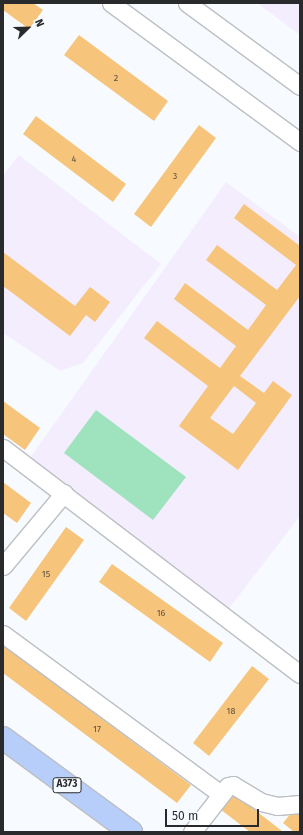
<!DOCTYPE html>
<html>
<head>
<meta charset="utf-8">
<style>
	body { margin:0 }
	#map { position:relative; width:303px; height:835px; overflow:hidden; background:#f7fbff; font-family:"Fira Sans",sans-serif }
	div>[style] { position:absolute }
	[style*='--x'] { left:calc(var(--x)*1px); top:calc(var(--y)*1px); width:calc(var(--w)*1px); rotate:calc(var(--a)*1deg) }
	.education>* { inset:0; background:#f3edfe }
	.green>* { inset:0; background:#9ee3bd }
	.building>* { inset:0; background:#f6c47b }
	.roads { filter:drop-shadow(1px 0 #bcbfc3) drop-shadow(-1px 0 #bcbfc3) drop-shadow(0 1px #bcbfc3) drop-shadow(0 -1px #bcbfc3) }
	.minor>* { height:17px; margin:-8.5px; padding:0 8.5px; transform-origin:8.5px; border-radius:8.5px; background:#fff }
	.highway>* { height:22px; margin:-11px; padding:0 11px; transform-origin:11px; border-radius:11px; background:#b7cefa }
	span { translate:-50% -50%; white-space:nowrap; text-align:center; line-height:1.15; -webkit-text-stroke:3px #f7fbff; paint-order:stroke }
	.number-label { font-size:9px; color:#5c5040 }
	.number-label span { -webkit-text-stroke-width:0 }
	.shield-label span { padding:1px 3px; background:#f7fbff; border:1px solid; border-radius:3px; -webkit-text-stroke-width:0 }
	.shield-label { font-size:10px; color:#292a2c; font-weight:700 }
	.frame { position:absolute; inset:0; border:4px solid #292a2c; pointer-events:none }
	.north { position:absolute; left:8px; top:8px; width:40px; height:40px; -webkit-text-stroke:3px #f7fbff; paint-order:stroke; rotate:67deg; font-size:11px; font-weight:700; line-height:16px; text-align:center; color:#292a2c }
	.north::after { content:''; display:block; margin:auto; width:14px; height:18px; background:#292a2c; clip-path:polygon(50% 0,100% 100%,50% 72%,0 100%) }
	.scale { position:absolute; left:165px; top:809px; width:94px; height:18px; box-sizing:border-box; border:2px solid #292a2c; border-top:0; padding-left:5px; font-size:12px; line-height:14px; white-space:nowrap; color:#292a2c; -webkit-text-stroke:3px #f7fbff; paint-order:stroke }
</style>
</head>
<body>
<div id="map">
	<div class="education">
		<div style="clip-path:polygon(257px 3px,300px 3px,300px 35px)"></div>
		<div style="clip-path:polygon(19px 155px,161px 264px,83px 363px,60px 371px,3px 333px,3px 175px)"></div>
		<div style="clip-path:polygon(226px 182px,300px 237px,300px 516px,224px 615px,25px 465px)"></div>
	</div>
	<div class="green">
		<div style="clip-path:polygon(96px 410px,186px 477px,153px 520px,64px 453px)"></div>
	</div>
	<div class="building">
		<div style="clip-path:polygon(3px 3px,33px 3px,43px 10px,29px 29px,3px 10px)"></div>
		<div style="clip-path:polygon(79px 35px,168px 101px,154px 121px,64px 55px)"></div>
		<div style="clip-path:polygon(36px 116px,126px 184px,113px 202px,23px 134px)"></div>
		<div style="clip-path:polygon(199px 125px,216px 138px,151px 227px,134px 214px)"></div>
		<div style="clip-path:polygon(evenodd,244px 204px,300px 246px,300px 296px,240px 376px,264px 393px,273px 381px,292px 395px,238px 470px,179px 426px,208px 386px,144px 338px,157px 321px,220px 368px,236px 346px,174px 299px,185px 283px,248px 330px,266px 305px,206px 260px,217px 245px,277px 290px,296px 265px,234px 218px,244px 204px,234px 386px,256px 403px,233px 434px,210px 418px,234px 386px)"></div>
		<div style="clip-path:polygon(3px 252px,75px 306px,90px 287px,110px 302px,95px 322px,86px 315px,70px 336px,3px 286px)"></div>
		<div style="clip-path:polygon(3px 401px,40px 428px,25px 450px,3px 434px)"></div>
		<div style="clip-path:polygon(3px 482px,31px 503px,17px 523px,3px 513px)"></div>
		<div style="clip-path:polygon(66px 527px,84px 540px,26px 621px,9px 608px)"></div>
		<div style="clip-path:polygon(112px 564px,223px 643px,210px 662px,99px 582px)"></div>
		<div style="clip-path:polygon(3px 645px,191px 785px,177px 803px,3px 673px)"></div>
		<div style="clip-path:polygon(252px 666px,269px 679px,209px 756px,193px 743px)"></div>
		<div style="clip-path:polygon(228px 789px,282px 831px,281px 832px,250px 832px,216px 806px)"></div>
		<div style="clip-path:polygon(296px 807px,300px 810px,300px 832px,294px 832px,283px 823px)"></div>
	</div>
	<div class="roads">
		<div class="minor">
			<div style="--x:111;--y:3;--w:235;--a:36.3"></div>
			<div style="--x:187;--y:3;--w:140;--a:36.3"></div>
			<div style="--x:3;--y:448;--w:373;--a:37.3"></div>
			<div style="--x:3;--y:566;--w:95;--a:-50.1"></div>
			<div style="--x:3;--y:634;--w:270;--a:36.3"></div>
			<div style="--x:192;--y:832;--w:58;--a:-52"></div>
			<div style="--x:228;--y:786;--w:5;--a:-11"></div>
			<div style="--x:233;--y:785;--w:33;--a:31"></div>
			<div style="--x:261;--y:802;--w:16;--a:14"></div>
			<div style="--x:277;--y:806;--w:23;--a:-5"></div>
		</div>
		<div class="highway">
			<div style="--x:3;--y:738;--w:159;--a:36.3"></div>
		</div>
	</div>
	<div class="number-label">
		<span style="left:116px;top:78px">2</span>
		<span style="left:74px;top:159px">4</span>
		<span style="left:175px;top:176px">3</span>
		<span style="left:46px;top:574px">15</span>
		<span style="left:161px;top:613px">16</span>
		<span style="left:231px;top:711px">18</span>
		<span style="left:97px;top:729px">17</span>
	</div>
	<div class="shield-label">
		<span style="left:67px;top:785px">A373</span>
	</div>
	<div class="frame"></div>
	<div class="north">N</div>
	<div class="scale">50 m</div>
</div>
</body>
</html>
